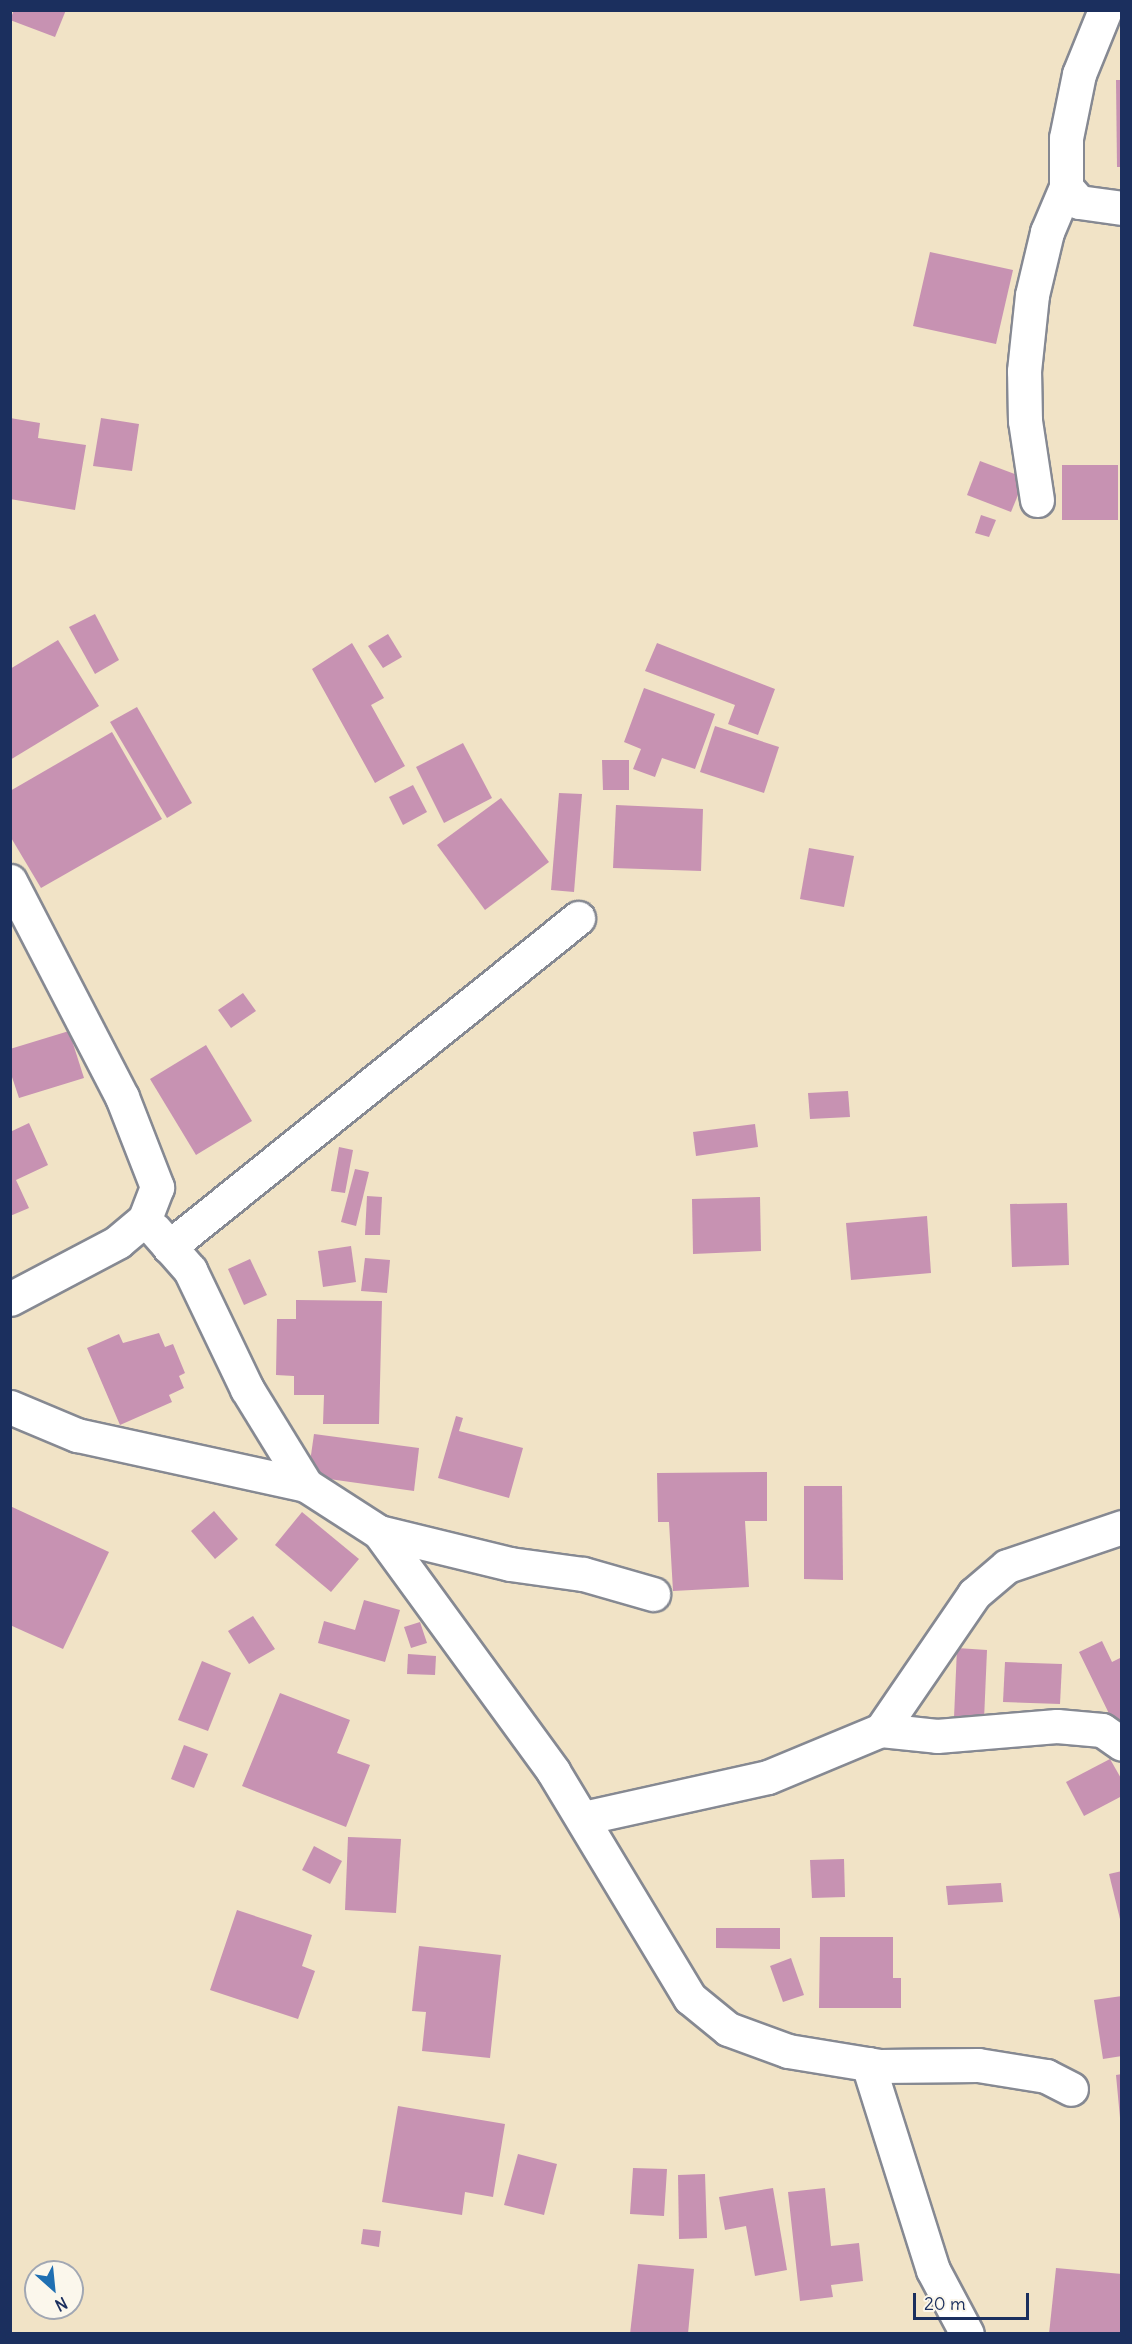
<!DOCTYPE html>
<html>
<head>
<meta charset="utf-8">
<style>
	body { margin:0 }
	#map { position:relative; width:1132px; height:2344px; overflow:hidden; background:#f1e3c6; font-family:Delius,sans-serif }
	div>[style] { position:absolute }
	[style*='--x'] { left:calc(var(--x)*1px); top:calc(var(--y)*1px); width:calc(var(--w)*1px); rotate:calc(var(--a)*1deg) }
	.building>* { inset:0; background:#c792b2 }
	.roads { filter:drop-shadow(2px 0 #868992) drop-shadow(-2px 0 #868992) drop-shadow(0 2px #868992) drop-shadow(0 -2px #868992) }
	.minor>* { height:33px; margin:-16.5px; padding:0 16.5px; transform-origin:16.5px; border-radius:16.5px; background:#fff }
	span { translate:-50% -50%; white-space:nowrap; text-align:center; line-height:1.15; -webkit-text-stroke:4.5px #fbf7ec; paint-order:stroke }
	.frame { position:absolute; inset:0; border:12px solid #1b2f5e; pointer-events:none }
	.north { position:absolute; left:24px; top:2260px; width:60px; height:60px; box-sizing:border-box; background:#fbf7ec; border:2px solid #a1a7b3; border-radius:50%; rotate:153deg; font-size:16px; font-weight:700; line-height:24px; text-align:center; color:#1b2f5e }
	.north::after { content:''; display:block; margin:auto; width:21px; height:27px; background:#1f6fb2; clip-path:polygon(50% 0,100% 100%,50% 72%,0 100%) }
	.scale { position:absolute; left:913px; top:2293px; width:116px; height:27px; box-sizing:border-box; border:3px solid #1b2f5e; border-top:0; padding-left:8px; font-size:18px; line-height:21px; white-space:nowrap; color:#1b2f5e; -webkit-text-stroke:4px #fbf7ec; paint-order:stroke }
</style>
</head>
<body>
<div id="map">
	<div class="building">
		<div style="clip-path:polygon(14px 10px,66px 10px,55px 37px,10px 20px)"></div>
		<div style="clip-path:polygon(1116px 80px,1122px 80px,1122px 167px,1117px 167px)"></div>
		<div style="clip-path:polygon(930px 252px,1013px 270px,996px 344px,913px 326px)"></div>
		<div style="clip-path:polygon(10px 418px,40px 423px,38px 438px,86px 445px,75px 510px,10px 499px)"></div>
		<div style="clip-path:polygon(101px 418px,139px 424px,132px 471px,93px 466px)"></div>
		<div style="clip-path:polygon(980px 461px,1025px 478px,1011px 512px,967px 495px)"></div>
		<div style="clip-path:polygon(1062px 465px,1118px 465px,1118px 520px,1062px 520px)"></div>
		<div style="clip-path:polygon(981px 515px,996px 520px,989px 537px,975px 533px)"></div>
		<div style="clip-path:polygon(95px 614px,119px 660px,95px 674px,69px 627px)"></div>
		<div style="clip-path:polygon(388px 634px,402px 657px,383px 668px,368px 646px)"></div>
		<div style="clip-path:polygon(58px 640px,99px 706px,10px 760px,10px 669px)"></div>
		<div style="clip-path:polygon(352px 643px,384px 698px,371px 705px,405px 766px,375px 783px,312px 669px)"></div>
		<div style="clip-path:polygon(657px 643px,775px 689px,758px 735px,728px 724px,735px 705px,645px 671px)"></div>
		<div style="clip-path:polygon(644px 688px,715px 714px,695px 769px,662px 758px,655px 777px,633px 769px,641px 749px,624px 742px)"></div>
		<div style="clip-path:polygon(137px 707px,192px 803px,167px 818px,110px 722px)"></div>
		<div style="clip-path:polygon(715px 726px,779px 747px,764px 793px,700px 772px)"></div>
		<div style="clip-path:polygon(112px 732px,162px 819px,41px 888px,10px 836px,10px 791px)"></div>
		<div style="clip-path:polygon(463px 743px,492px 798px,444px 823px,416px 767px)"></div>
		<div style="clip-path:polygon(602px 760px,629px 760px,629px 790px,603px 790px)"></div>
		<div style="clip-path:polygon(413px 785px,427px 812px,403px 825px,389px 797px)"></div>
		<div style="clip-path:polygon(559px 793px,582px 794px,574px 892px,551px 890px)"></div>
		<div style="clip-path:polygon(501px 798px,549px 862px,485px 910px,437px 845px)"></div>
		<div style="clip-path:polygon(616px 805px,703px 809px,701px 871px,613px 868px)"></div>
		<div style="clip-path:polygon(809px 848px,854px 856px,844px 907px,800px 899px)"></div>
		<div style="clip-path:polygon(243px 993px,256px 1011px,231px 1028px,218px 1010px)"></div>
		<div style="clip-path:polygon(69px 1031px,84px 1078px,19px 1098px,10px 1071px,10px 1049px)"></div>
		<div style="clip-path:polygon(206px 1045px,252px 1121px,196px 1155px,150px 1079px)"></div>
		<div style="clip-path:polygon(848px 1091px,850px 1117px,810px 1119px,808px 1093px)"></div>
		<div style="clip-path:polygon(29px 1123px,48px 1165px,16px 1180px,29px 1208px,10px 1216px,10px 1132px)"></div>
		<div style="clip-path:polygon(755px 1124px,758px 1147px,696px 1156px,693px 1132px)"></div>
		<div style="clip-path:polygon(339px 1147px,353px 1150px,345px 1193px,331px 1191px)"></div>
		<div style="clip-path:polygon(355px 1169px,369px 1172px,356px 1226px,341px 1222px)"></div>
		<div style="clip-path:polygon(367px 1196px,382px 1197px,380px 1235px,365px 1235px)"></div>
		<div style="clip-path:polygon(760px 1197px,761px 1251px,693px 1254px,692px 1199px)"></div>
		<div style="clip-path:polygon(1067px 1203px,1069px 1265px,1012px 1267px,1010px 1204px)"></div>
		<div style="clip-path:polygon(927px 1216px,931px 1273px,851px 1280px,846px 1223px)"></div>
		<div style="clip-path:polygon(351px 1246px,356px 1282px,323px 1287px,318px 1251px)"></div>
		<div style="clip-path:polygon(365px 1258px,390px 1260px,387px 1293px,361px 1291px)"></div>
		<div style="clip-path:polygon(250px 1259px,267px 1295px,244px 1305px,228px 1269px)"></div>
		<div style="clip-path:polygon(296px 1300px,382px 1301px,379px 1424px,323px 1424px,324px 1395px,294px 1395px,294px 1376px,276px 1375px,277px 1319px,296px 1319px)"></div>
		<div style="clip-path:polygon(159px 1333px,165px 1347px,173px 1344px,185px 1373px,179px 1376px,184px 1388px,169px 1395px,172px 1402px,120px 1425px,87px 1348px,119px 1334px,123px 1343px)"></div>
		<div style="clip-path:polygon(456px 1416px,463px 1418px,459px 1431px,523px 1448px,509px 1498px,438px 1478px)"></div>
		<div style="clip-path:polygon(314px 1434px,419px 1448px,414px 1491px,308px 1476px)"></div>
		<div style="clip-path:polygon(767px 1472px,767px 1521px,745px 1521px,749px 1587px,673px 1591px,669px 1522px,658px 1522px,657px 1473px)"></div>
		<div style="clip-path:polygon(804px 1486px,842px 1486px,843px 1580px,804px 1579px)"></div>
		<div style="clip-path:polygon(10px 1506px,109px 1552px,63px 1649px,10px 1625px)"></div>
		<div style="clip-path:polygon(214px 1511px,238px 1539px,215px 1559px,191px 1531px)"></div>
		<div style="clip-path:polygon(302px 1512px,359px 1559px,331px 1592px,275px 1545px)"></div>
		<div style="clip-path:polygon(364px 1600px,400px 1610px,385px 1662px,318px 1643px,324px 1621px,355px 1630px)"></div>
		<div style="clip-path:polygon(253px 1616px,275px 1649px,249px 1664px,228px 1631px)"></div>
		<div style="clip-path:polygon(420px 1622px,427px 1643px,411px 1648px,404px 1627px)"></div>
		<div style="clip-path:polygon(1102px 1641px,1112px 1662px,1122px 1657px,1122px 1728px,1117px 1730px,1079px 1652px)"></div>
		<div style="clip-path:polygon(957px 1648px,987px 1650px,984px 1720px,954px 1718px)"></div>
		<div style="clip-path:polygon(408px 1654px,436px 1656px,435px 1675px,407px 1674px)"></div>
		<div style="clip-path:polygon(202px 1661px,231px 1673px,208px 1731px,178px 1720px)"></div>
		<div style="clip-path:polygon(1005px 1662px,1062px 1664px,1060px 1704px,1003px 1702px)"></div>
		<div style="clip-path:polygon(280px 1693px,350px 1720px,337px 1753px,370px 1765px,346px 1827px,242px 1786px)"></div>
		<div style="clip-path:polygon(184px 1745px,208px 1754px,194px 1788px,171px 1779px)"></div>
		<div style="clip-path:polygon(1110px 1759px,1122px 1780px,1122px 1796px,1084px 1816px,1066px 1782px)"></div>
		<div style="clip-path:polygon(348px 1837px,401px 1839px,396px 1913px,345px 1910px)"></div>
		<div style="clip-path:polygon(314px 1846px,342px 1861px,330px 1884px,302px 1870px)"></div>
		<div style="clip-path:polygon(844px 1859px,845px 1897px,812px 1898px,810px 1860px)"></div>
		<div style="clip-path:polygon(1122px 1871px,1122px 1923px,1121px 1923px,1109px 1874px)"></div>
		<div style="clip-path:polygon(1001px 1883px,1003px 1902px,948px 1905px,946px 1886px)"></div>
		<div style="clip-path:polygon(237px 1910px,312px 1935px,302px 1966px,315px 1971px,298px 2019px,210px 1990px)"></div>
		<div style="clip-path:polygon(716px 1928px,780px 1928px,780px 1949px,716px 1948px)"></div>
		<div style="clip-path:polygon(820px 1937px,893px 1937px,893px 1978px,901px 1978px,901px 2008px,819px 2008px)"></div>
		<div style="clip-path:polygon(419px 1946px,501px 1955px,490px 2058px,422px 2051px,426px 2012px,412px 2011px)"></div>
		<div style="clip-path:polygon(791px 1958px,804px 1995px,783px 2002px,770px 1966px)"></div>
		<div style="clip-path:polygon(1122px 1996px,1122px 2056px,1103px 2059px,1094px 2000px)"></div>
		<div style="clip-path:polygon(1122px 2074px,1122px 2118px,1120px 2118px,1116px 2075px)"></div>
		<div style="clip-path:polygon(398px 2106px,505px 2124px,493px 2197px,465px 2192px,462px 2215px,382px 2202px)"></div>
		<div style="clip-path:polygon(518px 2154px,557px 2164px,544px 2215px,504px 2205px)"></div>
		<div style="clip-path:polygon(633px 2168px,667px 2169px,664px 2216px,630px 2214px)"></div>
		<div style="clip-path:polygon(705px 2174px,707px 2238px,679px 2239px,678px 2175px)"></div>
		<div style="clip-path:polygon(773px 2188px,787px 2270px,755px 2276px,746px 2226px,725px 2230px,719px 2197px)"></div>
		<div style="clip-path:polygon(825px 2188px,831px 2246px,859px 2243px,863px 2281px,831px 2285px,833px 2297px,800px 2301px,788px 2192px)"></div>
		<div style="clip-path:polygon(363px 2229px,381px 2231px,379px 2247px,361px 2244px)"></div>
		<div style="clip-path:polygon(638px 2264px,694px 2269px,688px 2334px,630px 2334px)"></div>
		<div style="clip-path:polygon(1056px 2268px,1122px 2274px,1122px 2334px,1049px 2334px)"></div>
	</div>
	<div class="roads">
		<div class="minor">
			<div style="--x:1105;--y:10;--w:69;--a:112.1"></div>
			<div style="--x:1079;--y:74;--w:65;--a:101.5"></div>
			<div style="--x:1066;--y:138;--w:49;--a:90"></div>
			<div style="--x:1066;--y:187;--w:20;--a:49"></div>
			<div style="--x:1079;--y:202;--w:43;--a:7.9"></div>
			<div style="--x:1037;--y:500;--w:80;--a:-98.6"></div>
			<div style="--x:1025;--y:421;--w:50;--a:-91.1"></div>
			<div style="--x:1024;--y:371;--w:76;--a:-84"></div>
			<div style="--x:1032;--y:295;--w:65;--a:-76.6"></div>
			<div style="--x:1047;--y:232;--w:49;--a:-67.1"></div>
			<div style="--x:10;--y:881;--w:243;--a:62.6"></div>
			<div style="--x:122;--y:1097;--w:97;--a:68.7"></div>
			<div style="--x:157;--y:1187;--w:34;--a:111"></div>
			<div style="--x:145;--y:1219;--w:35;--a:140"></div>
			<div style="--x:118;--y:1242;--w:122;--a:152.2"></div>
			<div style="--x:154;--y:1229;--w:55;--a:48.7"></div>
			<div style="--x:190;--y:1270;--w:132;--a:64.4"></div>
			<div style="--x:247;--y:1389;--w:113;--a:58.4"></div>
			<div style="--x:169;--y:1247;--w:525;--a:-38.81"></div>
			<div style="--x:10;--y:1407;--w:73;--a:22.7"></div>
			<div style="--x:77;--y:1435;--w:234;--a:12.3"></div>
			<div style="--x:306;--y:1485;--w:87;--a:32.8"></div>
			<div style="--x:379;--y:1532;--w:296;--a:53.9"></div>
			<div style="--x:553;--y:1771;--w:265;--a:58.9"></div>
			<div style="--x:690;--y:1998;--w:49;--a:39.2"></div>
			<div style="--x:728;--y:2029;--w:64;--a:20.1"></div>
			<div style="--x:788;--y:2051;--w:93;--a:9.3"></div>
			<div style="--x:880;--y:2066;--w:98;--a:-0.6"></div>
			<div style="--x:978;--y:2065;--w:69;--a:9.2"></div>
			<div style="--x:1046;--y:2076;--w:28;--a:27"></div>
			<div style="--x:379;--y:1532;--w:135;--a:13.7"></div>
			<div style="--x:510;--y:1564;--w:74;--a:7.8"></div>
			<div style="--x:583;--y:1574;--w:73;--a:15.9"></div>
			<div style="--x:881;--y:1730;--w:56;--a:6.1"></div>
			<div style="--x:937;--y:1736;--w:120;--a:-4.8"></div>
			<div style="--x:1057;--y:1726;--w:45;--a:5.1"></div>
			<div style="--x:1102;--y:1730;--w:24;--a:35"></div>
			<div style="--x:583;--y:1818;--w:189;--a:-12.5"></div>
			<div style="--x:768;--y:1777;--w:122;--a:-22.6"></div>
			<div style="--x:881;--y:1730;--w:165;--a:-55.6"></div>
			<div style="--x:974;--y:1594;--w:43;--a:-40.3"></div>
			<div style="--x:1007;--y:1566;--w:121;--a:-18.7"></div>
			<div style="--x:868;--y:2064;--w:216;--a:72.5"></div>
			<div style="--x:933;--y:2270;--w:72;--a:62"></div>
		</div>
	</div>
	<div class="frame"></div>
	<div class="north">N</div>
	<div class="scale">20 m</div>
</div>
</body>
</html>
